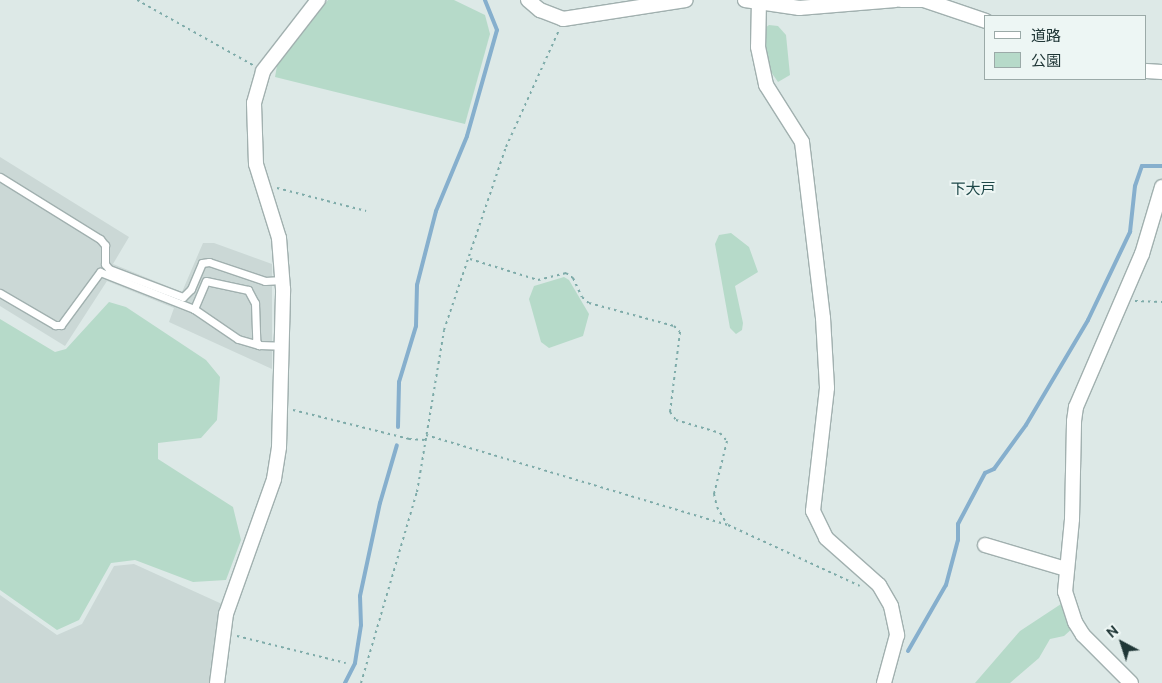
<!DOCTYPE html>
<html>
<head>
<meta charset="utf-8">
<style>
	body { margin:0 }
	#map { position:relative; width:1162px; height:683px; overflow:hidden; background:#dde9e7; font-family:Ubuntu,"Noto Sans JP",sans-serif }
	div>[style] { position:absolute }
	[style*='--x'] { left:calc(var(--x)*1px); top:calc(var(--y)*1px); width:calc(var(--w)*1px); rotate:calc(var(--a)*1deg) }
	.built>* { inset:0; background:#cbd8d6 }
	.green>* { inset:0; background:#b6dac9 }
	.stream>* { height:4px; margin:-2px; padding:0 2px; transform-origin:2px; border-radius:2px; background:#86afcd }
	.path>* { height:2px; margin-top:-1px; transform-origin:0; background:repeating-linear-gradient(90deg,#7eaba9 0 2.5px,transparent 0 6.5px) }
	.roads { filter:drop-shadow(1px 0 #a1b0af) drop-shadow(-1px 0 #a1b0af) drop-shadow(0 1px #a1b0af) drop-shadow(0 -1px #a1b0af) }
	.lane>* { height:7px; margin:-3.5px; padding:0 3.5px; transform-origin:3.5px; border-radius:3.5px; background:#fff }
	.street>* { height:14px; margin:-7px; padding:0 7px; transform-origin:7px; border-radius:7px; background:#fff }
	span { translate:-50% -50%; white-space:nowrap; text-align:center; line-height:1.15; -webkit-text-stroke:4px #edf6f4; paint-order:stroke }
	.neighbourhood-label { font-size:15px; color:#1d4748 }
	.legend { position:absolute; left:984px; top:15px; width:162px; height:65px; box-sizing:border-box; background:#edf6f4; border:1px solid #9baaa8; margin:0; padding:6px 9px; list-style:none; font-size:15px; color:#203737 }
	.legend li { display:flex; align-items:center; gap:10px; height:25px }
	.legend b { width:25px; border:1px solid #9baaa8 }
	.north { position:absolute; left:1097px; top:618px; width:50px; height:50px; -webkit-text-stroke:4px #edf6f4; paint-order:stroke; rotate:320deg; font-size:14px; font-weight:700; line-height:20px; text-align:center; color:#203737 }
	.north::after { content:''; display:block; margin:auto; width:18px; height:22px; background:#203737; clip-path:polygon(50% 0,100% 100%,50% 72%,0 100%) }
</style>
</head>
<body>
<div id="map">
	<div class="built">
		<div style="clip-path:polygon(0 157px,129px 237px,113px 264px,182px 292px,203px 243px,214px 243px,272px 264px,272px 369px,169px 322px,174px 308px,107px 281px,65px 346px,0 306px)"></div>
		<div style="clip-path:polygon(134px 564px,222px 604px,212px 683px,0 683px,0 595px,57px 635px,82px 624px,114px 566px)"></div>
	</div>
	<div class="green">
		<div style="clip-path:polygon(328px 0,454px 0,485px 15px,490px 34px,465px 124px,275px 77px,277px 66px)"></div>
		<div style="clip-path:polygon(769px 25px,778px 26px,786px 35px,790px 75px,778px 82px,769px 69px,764px 46px,765px 28px)"></div>
		<div style="clip-path:polygon(731px 233px,749px 247px,758px 272px,735px 286px,743px 323px,742px 330px,736px 334px,730px 328px,715px 244px,719px 235px)"></div>
		<div style="clip-path:polygon(564px 277px,569px 280px,589px 314px,583px 336px,549px 348px,541px 342px,529px 299px,534px 286px)"></div>
		<div style="clip-path:polygon(109px 302px,126px 307px,206px 360px,220px 377px,217px 420px,201px 438px,158px 443px,158px 459px,233px 507px,241px 540px,226px 580px,193px 582px,135px 560px,111px 563px,79px 620px,57px 630px,0 590px,0 319px,55px 352px,66px 349px)"></div>
		<div style="clip-path:polygon(1061px 604px,1074px 627px,1064px 636px,1050px 639px,1039px 658px,1010px 683px,975px 683px,1020px 631px)"></div>
	</div>
	<div class="stream">
		<div style="--x:398;--y:427;--w:45;--a:-88.7"></div>
		<div style="--x:399;--y:382;--w:59;--a:-73.1"></div>
		<div style="--x:416;--y:326;--w:41;--a:-88.6"></div>
		<div style="--x:417;--y:285;--w:76;--a:-75.6"></div>
		<div style="--x:436;--y:211;--w:81;--a:-67.5"></div>
		<div style="--x:467;--y:136;--w:110;--a:-74.2"></div>
		<div style="--x:497;--y:30;--w:32;--a:-112"></div>
		<div style="--x:908;--y:651;--w:76;--a:-60.1"></div>
		<div style="--x:946;--y:585;--w:47;--a:-75.1"></div>
		<div style="--x:958;--y:540;--w:16;--a:-90"></div>
		<div style="--x:958;--y:524;--w:58;--a:-62.1"></div>
		<div style="--x:985;--y:473;--w:10;--a:-24"></div>
		<div style="--x:994;--y:469;--w:54;--a:-54"></div>
		<div style="--x:1026;--y:425;--w:122;--a:-59.4"></div>
		<div style="--x:1088;--y:320;--w:98;--a:-64.5"></div>
		<div style="--x:1130;--y:232;--w:46;--a:-83.8"></div>
		<div style="--x:1135;--y:186;--w:21;--a:-71"></div>
		<div style="--x:1142;--y:166;--w:20;--a:0"></div>
		<div style="--x:345;--y:683;--w:22;--a:-63"></div>
		<div style="--x:355;--y:663;--w:38;--a:-81"></div>
		<div style="--x:361;--y:625;--w:29;--a:-92"></div>
		<div style="--x:360;--y:596;--w:95;--a:-77.9"></div>
		<div style="--x:380;--y:503;--w:60;--a:-73.7"></div>
	</div>
	<div class="path">
		<div style="--x:137;--y:0;--w:133;--a:29.3"></div>
		<div style="--x:277;--y:188;--w:92;--a:14.5"></div>
		<div style="--x:470;--y:259;--w:71;--a:17.2"></div>
		<div style="--x:538;--y:280;--w:29;--a:-14"></div>
		<div style="--x:566;--y:273;--w:9;--a:36"></div>
		<div style="--x:573;--y:278;--w:21;--a:65"></div>
		<div style="--x:582;--y:297;--w:9;--a:41"></div>
		<div style="--x:589;--y:303;--w:88;--a:15.1"></div>
		<div style="--x:674;--y:326;--w:8;--a:45"></div>
		<div style="--x:680;--y:332;--w:81;--a:97.1"></div>
		<div style="--x:670;--y:412;--w:10;--a:53"></div>
		<div style="--x:676;--y:420;--w:46;--a:16.5"></div>
		<div style="--x:720;--y:433;--w:11;--a:49"></div>
		<div style="--x:727;--y:441;--w:55;--a:103.8"></div>
		<div style="--x:714;--y:494;--w:13;--a:77"></div>
		<div style="--x:717;--y:507;--w:20;--a:60"></div>
		<div style="--x:1135;--y:301;--w:27;--a:2"></div>
		<div style="--x:293;--y:410;--w:120;--a:14"></div>
		<div style="--x:409;--y:439;--w:16;--a:4"></div>
		<div style="--x:426;--y:435;--w:315;--a:16.6"></div>
		<div style="--x:728;--y:525;--w:145;--a:24.8"></div>
		<div style="--x:237;--y:636;--w:112;--a:13.9"></div>
		<div style="--x:361;--y:683;--w:199;--a:-73.7"></div>
		<div style="--x:417;--y:492;--w:164;--a:-80.5"></div>
		<div style="--x:444;--y:330;--w:193;--a:-71.3"></div>
		<div style="--x:506;--y:147;--w:128;--a:-65.6"></div>
	</div>
	<div class="roads">
		<div class="lane">
			<div style="--x:0;--y:177;--w:118;--a:31.8"></div>
			<div style="--x:100;--y:239;--w:8;--a:50"></div>
			<div style="--x:105;--y:245;--w:19;--a:90"></div>
			<div style="--x:105;--y:264;--w:6;--a:51"></div>
			<div style="--x:109;--y:269;--w:79;--a:20.7"></div>
			<div style="--x:183;--y:297;--w:11;--a:-45"></div>
			<div style="--x:191;--y:289;--w:28;--a:-67"></div>
			<div style="--x:202;--y:263;--w:7;--a:-8"></div>
			<div style="--x:209;--y:262;--w:59;--a:18.7"></div>
			<div style="--x:265;--y:281;--w:17;--a:-3"></div>
			<div style="--x:0;--y:293;--w:64;--a:30.2"></div>
			<div style="--x:55;--y:325;--w:6;--a:0"></div>
			<div style="--x:61;--y:325;--w:66;--a:-53.7"></div>
			<div style="--x:100;--y:272;--w:101;--a:21.5"></div>
			<div style="--x:194;--y:309;--w:53;--a:34.3"></div>
			<div style="--x:238;--y:339;--w:22;--a:16"></div>
			<div style="--x:194;--y:309;--w:30;--a:-67"></div>
			<div style="--x:206;--y:281;--w:43;--a:12.1"></div>
			<div style="--x:248;--y:290;--w:15;--a:62"></div>
			<div style="--x:255;--y:303;--w:38;--a:88"></div>
			<div style="--x:256;--y:341;--w:5;--a:53"></div>
			<div style="--x:259;--y:345;--w:23;--a:2"></div>
		</div>
		<div class="street">
			<div style="--x:528;--y:0;--w:16;--a:40"></div>
			<div style="--x:540;--y:10;--w:25;--a:21"></div>
			<div style="--x:563;--y:19;--w:124;--a:-8.8"></div>
			<div style="--x:745;--y:0;--w:55;--a:8.4"></div>
			<div style="--x:799;--y:8;--w:97;--a:-4.7"></div>
			<div style="--x:901;--y:0;--w:23;--a:0"></div>
			<div style="--x:924;--y:0;--w:65;--a:18.7"></div>
			<div style="--x:759;--y:1;--w:46;--a:91.2"></div>
			<div style="--x:758;--y:47;--w:39;--a:78"></div>
			<div style="--x:766;--y:85;--w:67;--a:57.7"></div>
			<div style="--x:802;--y:142;--w:177;--a:83.2"></div>
			<div style="--x:823;--y:318;--w:70;--a:86.7"></div>
			<div style="--x:827;--y:388;--w:124;--a:96.5"></div>
			<div style="--x:813;--y:511;--w:30;--a:64"></div>
			<div style="--x:826;--y:538;--w:71;--a:41.6"></div>
			<div style="--x:879;--y:585;--w:24;--a:60"></div>
			<div style="--x:891;--y:606;--w:30;--a:78"></div>
			<div style="--x:897;--y:635;--w:50;--a:105.2"></div>
			<div style="--x:1146;--y:71;--w:16;--a:4"></div>
			<div style="--x:985;--y:545;--w:84;--a:16.5"></div>
			<div style="--x:217;--y:683;--w:70;--a:-82.6"></div>
			<div style="--x:226;--y:614;--w:143;--a:-70.4"></div>
			<div style="--x:274;--y:479;--w:32;--a:-81"></div>
			<div style="--x:279;--y:447;--w:158;--a:-88.5"></div>
			<div style="--x:283;--y:289;--w:51;--a:-94.5"></div>
			<div style="--x:279;--y:238;--w:77;--a:-107.3"></div>
			<div style="--x:256;--y:164;--w:61;--a:-91.9"></div>
			<div style="--x:254;--y:103;--w:33;--a:-74"></div>
			<div style="--x:263;--y:71;--w:90;--a:-52.2"></div>
			<div style="--x:1131;--y:683;--w:68;--a:-135"></div>
			<div style="--x:1083;--y:635;--w:15;--a:-122"></div>
			<div style="--x:1075;--y:622;--w:32;--a:-108"></div>
			<div style="--x:1065;--y:592;--w:73;--a:-84.5"></div>
			<div style="--x:1072;--y:519;--w:98;--a:-88.8"></div>
			<div style="--x:1074;--y:421;--w:14;--a:-82"></div>
			<div style="--x:1076;--y:407;--w:167;--a:-66.7"></div>
			<div style="--x:1142;--y:254;--w:70;--a:-73.4"></div>
		</div>
	</div>
	<div class="neighbourhood-label">
		<span style="left:973px;top:189px">下大戸</span>
	</div>
	<ul class="legend">
	<li><b style="height:6px;background:#fff"></b>道路</li>
	<li><b style="height:14px;background:#b6dac9"></b>公園</li>
	</ul>
	<div class="north">N</div>
</div>
</body>
</html>
